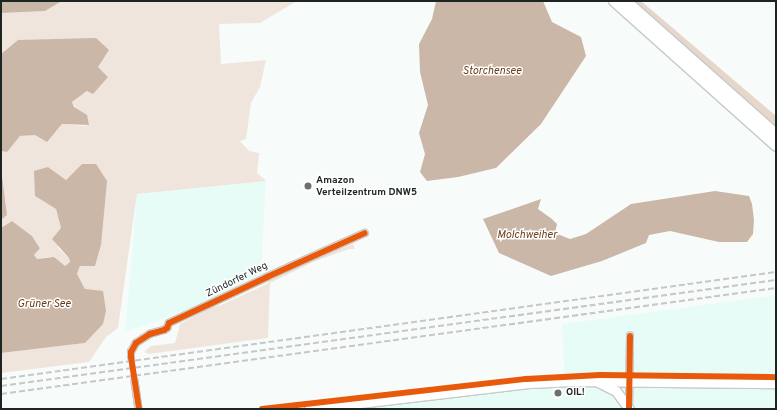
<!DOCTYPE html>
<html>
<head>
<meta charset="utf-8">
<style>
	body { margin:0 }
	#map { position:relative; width:777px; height:410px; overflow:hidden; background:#f7fcfb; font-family:Overpass,sans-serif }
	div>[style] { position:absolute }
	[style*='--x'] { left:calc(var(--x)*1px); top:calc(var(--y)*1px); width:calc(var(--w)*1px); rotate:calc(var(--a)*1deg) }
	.built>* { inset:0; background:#e8fcf7 }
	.green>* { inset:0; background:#efe5dc }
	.forest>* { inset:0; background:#e6d7ca }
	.water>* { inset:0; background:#cbb7a7 }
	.minor-tunnel>* { height:5.5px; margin-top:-2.75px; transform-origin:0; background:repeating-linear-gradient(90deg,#cbd1d0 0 5.5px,transparent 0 8.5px) }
	.roads { filter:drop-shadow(1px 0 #c5cbca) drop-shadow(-1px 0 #c5cbca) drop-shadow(0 1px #c5cbca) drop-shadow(0 -1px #c5cbca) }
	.minor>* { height:5.5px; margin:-2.75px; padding:0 2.75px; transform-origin:2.75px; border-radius:2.75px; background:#fefffe }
	.primary>* { height:9px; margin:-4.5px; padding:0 4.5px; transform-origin:4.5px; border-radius:4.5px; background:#fefffe }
	.motorway>* { height:10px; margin:-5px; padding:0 5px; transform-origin:5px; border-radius:5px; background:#fefffe }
	.rail>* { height:1.5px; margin-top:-0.75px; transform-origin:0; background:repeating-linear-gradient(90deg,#c6c7c7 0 6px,transparent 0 9px) }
	.cycleway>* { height:6px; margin:-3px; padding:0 3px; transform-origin:3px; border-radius:3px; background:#e8590c }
	.dots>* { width:11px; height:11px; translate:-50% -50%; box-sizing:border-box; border:2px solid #fff; border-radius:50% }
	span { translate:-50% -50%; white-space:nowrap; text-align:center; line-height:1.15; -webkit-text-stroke:3px #fff; paint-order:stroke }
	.poi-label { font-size:10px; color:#1c2522; font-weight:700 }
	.left { translate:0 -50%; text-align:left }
	.street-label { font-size:10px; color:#1c2522 }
	.water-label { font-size:11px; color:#6a3e1b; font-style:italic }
	.frame { position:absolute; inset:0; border:2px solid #1c2522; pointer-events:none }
</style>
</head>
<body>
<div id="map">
	<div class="built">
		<div style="clip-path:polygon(266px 181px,261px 274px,210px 300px,157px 321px,125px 332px,137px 194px)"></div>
		<div style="clip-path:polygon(776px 295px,776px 375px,564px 374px,562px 324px)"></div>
		<div style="clip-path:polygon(568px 387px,776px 389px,776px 409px,361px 409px,513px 390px)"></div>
	</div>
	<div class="green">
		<div style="clip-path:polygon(62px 1px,297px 1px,260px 23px,219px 24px,221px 64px,266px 60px,260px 87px,251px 103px,246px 139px,240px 141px,249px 151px,259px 153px,257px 173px,266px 181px,137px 194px,118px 328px,106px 337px,89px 362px,1px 373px,1px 353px,85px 343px,85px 289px,77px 274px,80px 266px,95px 265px,101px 245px,82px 164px,66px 180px,48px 167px,35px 196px,56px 209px,61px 228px,58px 248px,69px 258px,70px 262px,65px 266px,48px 257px,37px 259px,34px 255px,40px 247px,32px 236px,12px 221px,1px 228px,1px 220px,7px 215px,1px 168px,1px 151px,7px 152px,20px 136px,55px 133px,62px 124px,87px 126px,72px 102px,108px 77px,98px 67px,18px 40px,1px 54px,1px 13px,45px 11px)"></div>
		<div style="clip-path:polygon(353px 244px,355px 249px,349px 249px,313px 262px,270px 283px,268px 338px,149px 354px,144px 352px,151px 346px,175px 343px,180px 324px,210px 308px,221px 305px,267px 284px,271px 279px,314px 259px)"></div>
	</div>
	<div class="forest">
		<div style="clip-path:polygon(634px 1px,641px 1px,776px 116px,776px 126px)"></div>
	</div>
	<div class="water">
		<div style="clip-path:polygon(1px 1px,87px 1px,62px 1px,45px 11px,1px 13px)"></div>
		<div style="clip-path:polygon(436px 1px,543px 1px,552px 22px,581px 37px,586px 56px,541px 124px,496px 168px,458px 177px,427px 181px,420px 172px,425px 154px,419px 133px,428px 105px,420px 72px,419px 44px,432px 19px)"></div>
		<div style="clip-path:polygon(96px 38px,109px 50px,98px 67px,108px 77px,93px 94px,87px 91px,72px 102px,74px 107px,87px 115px,89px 125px,62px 124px,47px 142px,35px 135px,20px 136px,7px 152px,1px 151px,1px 54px,18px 40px)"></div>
		<div style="clip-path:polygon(82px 164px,96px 164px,107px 181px,101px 245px,95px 266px,80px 266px,77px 274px,85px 289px,103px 291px,106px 311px,103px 324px,85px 343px,1px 353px,1px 228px,12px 221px,32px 236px,40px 248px,34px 255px,37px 259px,54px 257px,65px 266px,70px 262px,69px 258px,52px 239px,61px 228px,56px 209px,35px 196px,34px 171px,48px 167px,66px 180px)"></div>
		<div style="clip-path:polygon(1px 168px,7px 215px,1px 220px)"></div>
		<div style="clip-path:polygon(715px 191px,749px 196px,752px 204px,754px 220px,753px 234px,747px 242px,719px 242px,670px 231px,649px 235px,646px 243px,602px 261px,551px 276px,499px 253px,483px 219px,541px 199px,538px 209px,552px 219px,557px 224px,555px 233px,570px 239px,586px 234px,631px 204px)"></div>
	</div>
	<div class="minor-tunnel">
		<div style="--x:131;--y:357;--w:24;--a:81"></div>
	</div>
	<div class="roads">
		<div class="minor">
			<div style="--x:131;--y:357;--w:5;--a:-90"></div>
			<div style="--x:131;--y:352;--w:10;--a:-61"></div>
			<div style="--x:136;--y:343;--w:17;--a:-33"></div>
			<div style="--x:150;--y:334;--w:15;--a:-16"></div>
			<div style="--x:164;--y:330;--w:4;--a:-34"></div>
			<div style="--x:167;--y:328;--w:5;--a:-68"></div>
			<div style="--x:169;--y:323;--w:108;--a:-25.1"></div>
			<div style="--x:267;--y:277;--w:107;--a:-24.2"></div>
			<div style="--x:135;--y:381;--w:28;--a:82"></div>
			<div style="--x:629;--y:409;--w:73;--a:-89.2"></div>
		</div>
		<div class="primary">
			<div style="--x:598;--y:382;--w:20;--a:27"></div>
			<div style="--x:616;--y:391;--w:22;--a:54"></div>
			<div style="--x:309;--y:409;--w:224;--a:-6.7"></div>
			<div style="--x:531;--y:383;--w:42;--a:-2.7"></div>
			<div style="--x:573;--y:381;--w:203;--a:0.6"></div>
		</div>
		<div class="motorway">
			<div style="--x:614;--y:1;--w:217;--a:41.8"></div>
			<div style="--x:626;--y:1;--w:200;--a:41.6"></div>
		</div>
	</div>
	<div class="rail">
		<div style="--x:1;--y:379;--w:782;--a:-7.86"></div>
		<div style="--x:1;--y:386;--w:782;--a:-7.79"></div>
		<div style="--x:1;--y:394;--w:782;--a:-7.79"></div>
	</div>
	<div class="cycleway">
		<div style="--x:139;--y:409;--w:53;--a:-98.7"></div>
		<div style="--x:131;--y:357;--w:5;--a:-90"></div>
		<div style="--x:131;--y:352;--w:10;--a:-61"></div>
		<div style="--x:136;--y:343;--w:17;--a:-33"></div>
		<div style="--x:150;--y:334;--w:15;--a:-16"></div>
		<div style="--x:164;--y:330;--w:4;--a:-34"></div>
		<div style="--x:167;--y:328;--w:5;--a:-68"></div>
		<div style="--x:169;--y:323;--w:108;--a:-25.1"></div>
		<div style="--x:267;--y:277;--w:107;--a:-24.2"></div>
		<div style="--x:262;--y:409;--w:266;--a:-6.5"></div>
		<div style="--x:526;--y:379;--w:74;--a:-3.1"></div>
		<div style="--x:600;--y:375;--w:176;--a:0.7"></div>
		<div style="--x:629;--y:409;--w:73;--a:-89.2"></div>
	</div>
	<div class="dots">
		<div style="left:308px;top:186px;background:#69706e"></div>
		<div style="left:558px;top:393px;background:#69706e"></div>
	</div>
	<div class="poi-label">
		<span class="left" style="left:316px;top:186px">Amazon<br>Verteilzentrum DNW5</span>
		<span class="left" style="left:566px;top:393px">OIL!</span>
	</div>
	<div class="street-label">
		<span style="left:237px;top:280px;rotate:-26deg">Zündorfer Weg</span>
	</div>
	<div class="water-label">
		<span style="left:492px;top:71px">Storchensee</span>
		<span style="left:527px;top:235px">Molchweiher</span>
		<span style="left:44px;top:304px">Grüner See</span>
	</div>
	<div class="frame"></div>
</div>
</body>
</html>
